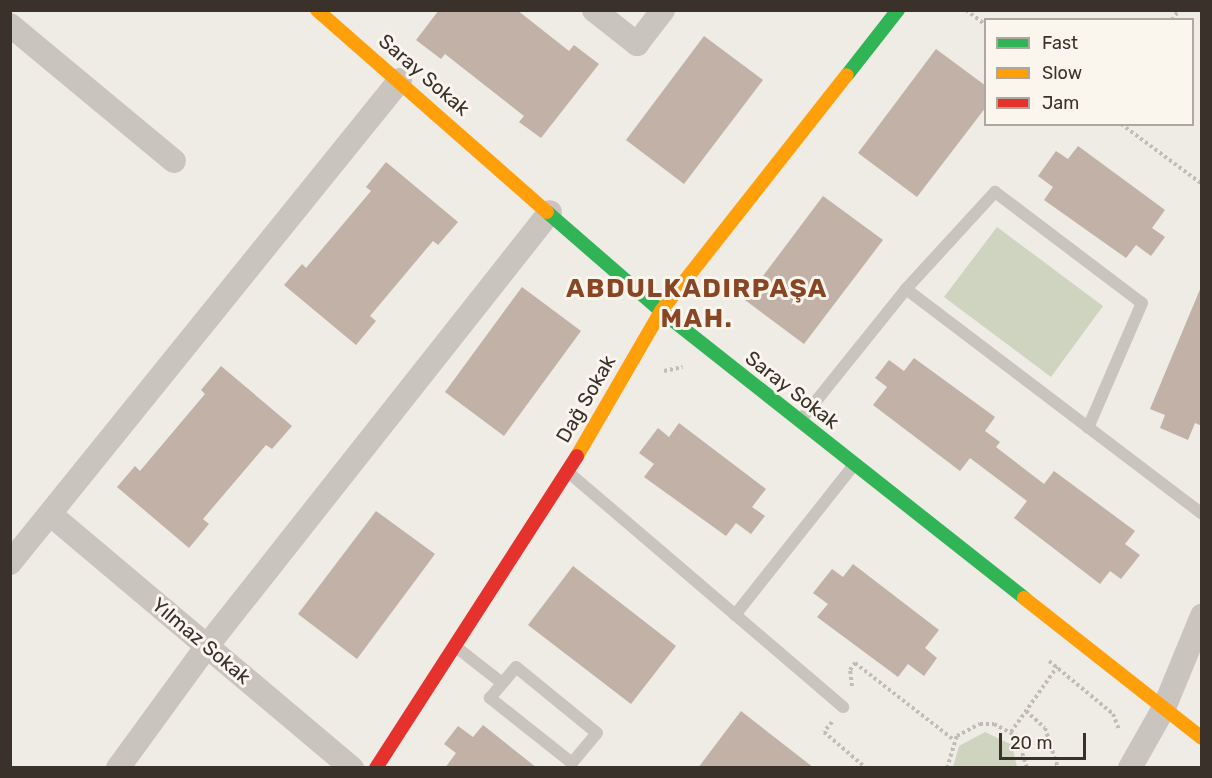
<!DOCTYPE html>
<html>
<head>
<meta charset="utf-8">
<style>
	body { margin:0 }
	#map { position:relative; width:1212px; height:778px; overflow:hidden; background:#efebe5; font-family:Rubik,sans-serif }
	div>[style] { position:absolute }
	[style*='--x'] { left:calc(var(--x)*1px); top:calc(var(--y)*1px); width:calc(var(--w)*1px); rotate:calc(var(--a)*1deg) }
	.green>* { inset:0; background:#cfd4c0 }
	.building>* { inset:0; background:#c2b1a7 }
	.path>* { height:4px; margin-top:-2px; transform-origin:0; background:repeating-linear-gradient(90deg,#c2bcb6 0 3px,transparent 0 6px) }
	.lane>* { height:12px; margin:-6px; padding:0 6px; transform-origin:6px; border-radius:6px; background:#c9c4be }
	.street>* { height:24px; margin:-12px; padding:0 12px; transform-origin:12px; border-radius:12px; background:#c9c4be }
	.fast>* { height:14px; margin:-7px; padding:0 7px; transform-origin:7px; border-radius:7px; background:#30b455 }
	.slow>* { height:14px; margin:-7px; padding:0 7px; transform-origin:7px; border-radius:7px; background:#ff9f0a }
	.jam>* { height:14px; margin:-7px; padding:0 7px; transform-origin:7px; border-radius:7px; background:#e5322d }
	span { translate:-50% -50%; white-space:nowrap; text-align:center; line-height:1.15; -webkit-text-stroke:6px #faf6ee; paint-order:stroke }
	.street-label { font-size:20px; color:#3a312b }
	.district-label { font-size:26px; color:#884625; font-weight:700; letter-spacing:1.5px }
	.frame { position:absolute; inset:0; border:12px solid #3a312b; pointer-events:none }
	.legend { position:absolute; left:984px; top:18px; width:210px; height:108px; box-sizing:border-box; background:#faf6ee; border:2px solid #ada7a0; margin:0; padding:8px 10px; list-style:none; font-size:18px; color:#3a312b }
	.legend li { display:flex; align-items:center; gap:12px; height:30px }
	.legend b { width:30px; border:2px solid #ada7a0 }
	.scale { position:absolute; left:999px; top:733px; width:87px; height:27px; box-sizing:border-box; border:3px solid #3a312b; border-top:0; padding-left:8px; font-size:18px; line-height:21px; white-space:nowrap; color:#3a312b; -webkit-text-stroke:4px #faf6ee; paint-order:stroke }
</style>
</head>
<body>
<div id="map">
	<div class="green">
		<div style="clip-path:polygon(997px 227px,1103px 306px,1051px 377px,944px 297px)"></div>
		<div style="clip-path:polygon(985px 732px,1012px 745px,1017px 767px,953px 767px,959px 746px)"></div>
	</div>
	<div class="building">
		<div style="clip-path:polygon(439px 10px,517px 10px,569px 51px,574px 45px,599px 64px,541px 138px,519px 122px,524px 116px,445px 54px,441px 59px,416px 40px)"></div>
		<div style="clip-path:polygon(704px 36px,763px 80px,684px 184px,626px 140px)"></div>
		<div style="clip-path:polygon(936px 49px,986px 86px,986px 107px,917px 197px,858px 153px)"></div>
		<div style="clip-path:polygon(1078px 146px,1165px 210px,1152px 228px,1165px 237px,1151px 256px,1136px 245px,1126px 258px,1044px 200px,1053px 187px,1038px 176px,1056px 151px,1068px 159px)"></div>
		<div style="clip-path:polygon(386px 162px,458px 222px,438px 245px,433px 241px,370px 316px,376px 321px,356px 345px,284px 285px,302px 264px,306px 268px,371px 191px,366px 187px)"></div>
		<div style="clip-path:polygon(823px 196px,883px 240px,804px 344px,745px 300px)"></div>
		<div style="clip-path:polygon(522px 287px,581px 331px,504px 436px,445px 392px)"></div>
		<div style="clip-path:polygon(1201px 287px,1202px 426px,1195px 423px,1188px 440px,1160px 428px,1165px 415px,1150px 409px)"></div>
		<div style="clip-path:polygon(914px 358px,995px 417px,985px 431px,1000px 442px,996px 447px,1044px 484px,1054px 471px,1135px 531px,1125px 544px,1140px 555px,1121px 579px,1110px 571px,1100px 584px,1014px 518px,1027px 501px,970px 458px,960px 471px,873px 405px,887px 387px,875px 378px,889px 360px,904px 371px)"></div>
		<div style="clip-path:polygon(221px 366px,292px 426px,272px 449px,266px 445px,203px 519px,209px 524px,189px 548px,117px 487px,135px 466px,140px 471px,205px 394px,201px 390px)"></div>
		<div style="clip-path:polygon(679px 423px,766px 489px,752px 507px,765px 516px,751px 534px,736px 523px,726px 536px,644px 477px,654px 464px,639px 453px,658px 428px,669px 437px)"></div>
		<div style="clip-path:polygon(376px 511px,435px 554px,357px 659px,298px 614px)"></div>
		<div style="clip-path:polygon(853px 564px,939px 630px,925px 648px,937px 658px,924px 676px,908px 664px,898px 677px,817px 617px,828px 604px,813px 593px,832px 569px,843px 577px)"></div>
		<div style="clip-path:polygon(573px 566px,676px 646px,631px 704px,528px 625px)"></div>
		<div style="clip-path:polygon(741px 711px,814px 768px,698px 768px)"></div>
		<div style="clip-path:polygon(483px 725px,537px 768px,445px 768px,456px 753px,444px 744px,458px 726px,473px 737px)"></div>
	</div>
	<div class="path">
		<div style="--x:966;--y:10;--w:25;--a:37"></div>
		<div style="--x:1172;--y:20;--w:12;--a:-55"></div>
		<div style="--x:1121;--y:124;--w:101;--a:36.5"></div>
		<div style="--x:664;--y:371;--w:19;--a:-12"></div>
		<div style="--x:1049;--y:661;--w:83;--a:39.6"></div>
		<div style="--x:1113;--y:714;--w:17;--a:69"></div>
		<div style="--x:852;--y:686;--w:16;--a:-97"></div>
		<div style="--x:850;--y:670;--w:9;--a:-54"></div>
		<div style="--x:855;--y:663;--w:125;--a:37.9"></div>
		<div style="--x:1026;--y:711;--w:25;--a:42"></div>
		<div style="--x:1045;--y:728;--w:42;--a:72"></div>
		<div style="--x:832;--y:722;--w:13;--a:129"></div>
		<div style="--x:824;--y:732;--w:55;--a:40.6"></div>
		<div style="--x:1011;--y:732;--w:80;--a:-54.7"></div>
		<div style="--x:947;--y:768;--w:34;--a:-73"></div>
		<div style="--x:957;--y:736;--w:26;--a:-28"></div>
		<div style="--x:980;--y:724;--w:14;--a:0"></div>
		<div style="--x:994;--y:724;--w:26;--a:28"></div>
		<div style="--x:1017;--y:736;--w:34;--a:73"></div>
	</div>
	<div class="lane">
		<div style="--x:906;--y:289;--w:372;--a:37.2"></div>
		<div style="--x:800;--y:421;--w:169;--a:-51.2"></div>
		<div style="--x:906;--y:289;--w:132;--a:-47.5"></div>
		<div style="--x:995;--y:192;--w:184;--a:37.1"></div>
		<div style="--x:1142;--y:303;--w:136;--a:113.4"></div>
		<div style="--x:568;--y:472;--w:362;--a:40.5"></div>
		<div style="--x:735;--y:615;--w:191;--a:-51.6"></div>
		<div style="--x:456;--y:647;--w:58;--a:38"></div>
		<div style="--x:516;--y:667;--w:104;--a:39.2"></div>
		<div style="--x:597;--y:733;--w:39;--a:130"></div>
		<div style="--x:572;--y:763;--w:105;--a:-141.6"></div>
		<div style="--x:490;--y:698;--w:40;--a:-50"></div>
	</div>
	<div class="street">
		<div style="--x:594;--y:10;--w:55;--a:38.3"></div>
		<div style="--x:637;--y:44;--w:43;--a:-52.6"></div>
		<div style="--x:10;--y:25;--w:213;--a:39.7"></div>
		<div style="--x:50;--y:514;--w:395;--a:40.1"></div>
		<div style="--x:10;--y:563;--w:621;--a:-51.08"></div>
		<div style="--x:118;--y:768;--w:151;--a:-53.9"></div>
		<div style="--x:207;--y:646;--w:553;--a:-51.68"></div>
		<div style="--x:1130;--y:768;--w:69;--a:-60.5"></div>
		<div style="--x:1164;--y:708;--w:100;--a:-67.6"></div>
	</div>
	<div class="fast">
		<div style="--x:847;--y:75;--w:83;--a:-51.9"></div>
		<div style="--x:547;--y:212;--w:151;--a:41"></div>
		<div style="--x:661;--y:311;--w:463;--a:38.3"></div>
	</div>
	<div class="slow">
		<div style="--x:317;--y:10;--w:306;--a:41.3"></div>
		<div style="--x:577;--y:456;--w:168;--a:-59.9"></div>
		<div style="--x:661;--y:311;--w:300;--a:-51.8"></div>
		<div style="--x:1024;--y:598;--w:226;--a:38.2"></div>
	</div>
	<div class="jam">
		<div style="--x:376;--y:768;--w:371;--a:-57.2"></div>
	</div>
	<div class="street-label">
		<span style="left:424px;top:75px;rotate:41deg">Saray Sokak</span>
		<span style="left:792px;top:390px;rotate:38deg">Saray Sokak</span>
		<span style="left:586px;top:399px;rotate:-60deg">Dağ Sokak</span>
		<span style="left:201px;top:641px;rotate:40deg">Yılmaz Sokak</span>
	</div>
	<div class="district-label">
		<span style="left:697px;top:304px">ABDULKADIRPAŞA<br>MAH.</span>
	</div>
	<div class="frame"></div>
	<ul class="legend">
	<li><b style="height:8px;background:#30b455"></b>Fast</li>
	<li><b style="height:8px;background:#ff9f0a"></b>Slow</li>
	<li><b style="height:8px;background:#e5322d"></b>Jam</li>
	</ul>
	<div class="scale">20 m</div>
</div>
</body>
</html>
